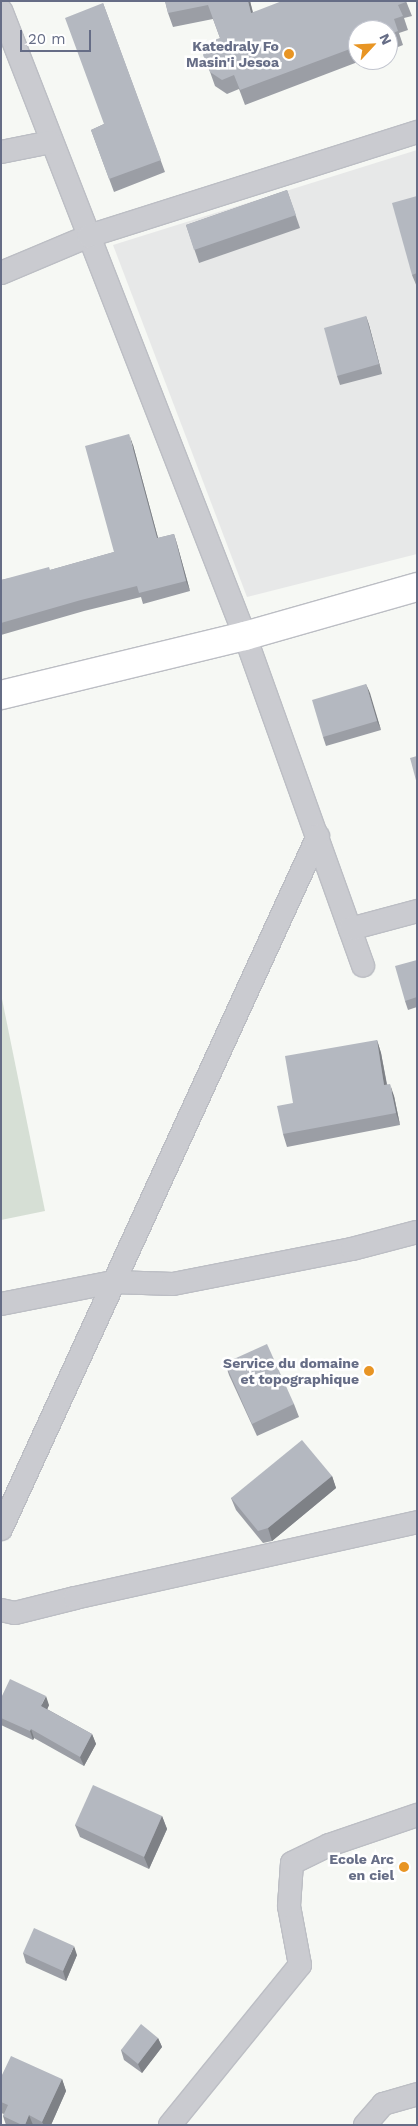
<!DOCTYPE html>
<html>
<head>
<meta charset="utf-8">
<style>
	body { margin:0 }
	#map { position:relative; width:418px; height:2126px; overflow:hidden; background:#f6f8f4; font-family:"Work Sans",sans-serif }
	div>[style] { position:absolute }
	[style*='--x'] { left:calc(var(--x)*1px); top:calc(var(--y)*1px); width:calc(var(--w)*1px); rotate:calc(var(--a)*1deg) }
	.built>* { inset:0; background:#e7e8e8 }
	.green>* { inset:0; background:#d6dfd5 }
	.roads { filter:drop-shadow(1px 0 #bcbec4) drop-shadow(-1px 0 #bcbec4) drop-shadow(0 1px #bcbec4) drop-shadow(0 -1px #bcbec4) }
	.street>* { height:22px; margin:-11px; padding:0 11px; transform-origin:11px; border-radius:11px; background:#cacbd0 }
	.secondary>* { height:28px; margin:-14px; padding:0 14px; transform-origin:14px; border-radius:14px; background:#fff }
	.wall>* { inset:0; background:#9b9ea5 }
	.shaded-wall>* { inset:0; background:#7e8186 }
	.building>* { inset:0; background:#b4b8c0 }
	.dots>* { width:14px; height:14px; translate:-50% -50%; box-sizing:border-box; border:2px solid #fff; border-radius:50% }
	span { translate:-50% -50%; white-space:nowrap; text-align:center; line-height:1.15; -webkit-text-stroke:5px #fff; paint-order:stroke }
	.poi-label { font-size:14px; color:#666d86; font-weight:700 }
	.right { translate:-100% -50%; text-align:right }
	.frame { position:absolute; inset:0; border:2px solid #666d86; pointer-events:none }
	.north { position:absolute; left:348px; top:20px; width:50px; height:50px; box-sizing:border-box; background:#fff; border:1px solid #c2c5cf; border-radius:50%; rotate:65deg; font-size:14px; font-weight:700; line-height:20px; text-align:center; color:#666d86 }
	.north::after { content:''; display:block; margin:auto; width:18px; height:22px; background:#e89524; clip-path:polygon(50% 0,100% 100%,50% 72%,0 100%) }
	.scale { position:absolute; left:20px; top:30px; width:71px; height:22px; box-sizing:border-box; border:2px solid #666d86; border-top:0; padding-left:6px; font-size:15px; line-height:18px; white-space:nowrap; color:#666d86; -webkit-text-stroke:4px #fff; paint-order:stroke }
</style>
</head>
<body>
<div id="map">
	<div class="built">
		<div style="clip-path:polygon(417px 150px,417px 554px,247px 597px,113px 245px)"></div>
	</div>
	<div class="green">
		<div style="clip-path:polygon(1px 994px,45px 1211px,1px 1220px)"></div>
	</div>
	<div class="roads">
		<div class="street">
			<div style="--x:1;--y:10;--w:672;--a:68.71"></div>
			<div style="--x:245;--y:636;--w:350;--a:70.3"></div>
			<div style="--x:1;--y:152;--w:51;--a:-11.3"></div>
			<div style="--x:1;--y:273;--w:95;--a:-22.8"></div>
			<div style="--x:89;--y:236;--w:344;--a:-17.6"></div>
			<div style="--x:350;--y:929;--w:69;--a:-15"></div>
			<div style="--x:1;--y:1304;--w:114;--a:-11.1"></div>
			<div style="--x:113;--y:1282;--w:60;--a:1.9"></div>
			<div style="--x:173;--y:1284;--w:182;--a:-11.1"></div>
			<div style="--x:352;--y:1249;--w:67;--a:-14.7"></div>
			<div style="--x:1;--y:1529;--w:762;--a:-65.42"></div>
			<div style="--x:1;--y:1610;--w:14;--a:12"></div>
			<div style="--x:15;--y:1613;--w:62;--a:-14"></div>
			<div style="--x:75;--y:1598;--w:350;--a:-12.5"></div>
			<div style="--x:170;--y:2125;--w:206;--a:-50.9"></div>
			<div style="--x:300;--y:1965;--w:60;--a:-100.6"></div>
			<div style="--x:289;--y:1906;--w:43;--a:-86"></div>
			<div style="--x:292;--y:1863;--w:41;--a:-25.9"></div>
			<div style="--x:329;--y:1845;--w:93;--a:-18.8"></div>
			<div style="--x:365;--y:2125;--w:28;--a:-49"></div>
			<div style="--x:383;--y:2104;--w:35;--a:-16"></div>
		</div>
		<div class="secondary">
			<div style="--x:1;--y:695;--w:251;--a:-13.6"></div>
			<div style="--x:245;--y:636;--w:179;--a:-15.9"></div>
		</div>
	</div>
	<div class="wall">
		<div style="clip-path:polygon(165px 1px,250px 1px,253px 12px,406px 1px,412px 16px,404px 18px,408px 30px,399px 33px,403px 45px,388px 51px,388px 30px,358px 30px,358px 60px,363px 60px,245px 105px,239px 89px,227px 94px,215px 86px,209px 69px,220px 38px,213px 19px,173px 27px,168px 13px)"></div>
		<div style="clip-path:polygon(103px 3px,165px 172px,114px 192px,91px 130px,104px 124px)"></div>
		<div style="clip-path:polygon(287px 190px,300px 228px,199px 263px,186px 225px)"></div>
		<div style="clip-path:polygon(417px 196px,417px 287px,412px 275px)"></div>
		<div style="clip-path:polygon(366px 316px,369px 325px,382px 374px,340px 385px,337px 376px)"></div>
		<div style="clip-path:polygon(133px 445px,158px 538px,174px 534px,177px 544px,190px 591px,143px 604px,141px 597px,84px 611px,1px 635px,1px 580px,50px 570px,114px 552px)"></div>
		<div style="clip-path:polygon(366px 684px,381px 730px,326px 746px,323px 737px)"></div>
		<div style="clip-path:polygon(417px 960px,417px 1007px,408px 1010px,405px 1001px)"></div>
		<div style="clip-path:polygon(377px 1040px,381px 1053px,387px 1084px,394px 1096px,400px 1125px,287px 1147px,283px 1134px,293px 1103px)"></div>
		<div style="clip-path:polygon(225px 1363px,294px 1404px,299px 1417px,257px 1436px,229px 1375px)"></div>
		<div style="clip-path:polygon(332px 1476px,336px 1488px,272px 1541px,263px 1543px,236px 1510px,231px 1498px)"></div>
		<div style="clip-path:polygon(1px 1698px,49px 1705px,47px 1709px,92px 1734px,96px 1744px,84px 1766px,34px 1738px,33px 1740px,1px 1725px)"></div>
		<div style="clip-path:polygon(162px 1816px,167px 1829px,149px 1869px,80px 1837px,75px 1825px)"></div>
		<div style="clip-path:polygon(23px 1953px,77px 1955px,66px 1981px,26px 1963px)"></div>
		<div style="clip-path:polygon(158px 2038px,162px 2047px,142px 2073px,124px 2060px,121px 2050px)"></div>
		<div style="clip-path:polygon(1px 2077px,62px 2079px,66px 2091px,51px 2125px,6px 2125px,3px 2116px,4px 2114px,1px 2113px)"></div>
	</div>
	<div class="shaded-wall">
		<div style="clip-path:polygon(248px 1px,250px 1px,256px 27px,251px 13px)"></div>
		<div style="clip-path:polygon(366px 316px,369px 325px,382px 374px,379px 364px)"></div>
		<div style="clip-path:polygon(129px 434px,133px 445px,161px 549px,157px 538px)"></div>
		<div style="clip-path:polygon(174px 534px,177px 544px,190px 591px,186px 581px)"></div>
		<div style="clip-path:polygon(366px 684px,370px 693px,381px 730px,377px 721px)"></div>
		<div style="clip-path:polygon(377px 1040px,381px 1053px,389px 1097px,384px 1085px)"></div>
		<div style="clip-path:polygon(390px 1084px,394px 1096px,400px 1125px,396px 1113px)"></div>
		<div style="clip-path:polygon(332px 1476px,336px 1488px,272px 1541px,268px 1528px)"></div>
		<div style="clip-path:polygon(46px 1696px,49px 1705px,45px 1715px,41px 1706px)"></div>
		<div style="clip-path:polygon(31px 1729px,34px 1738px,33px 1740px,30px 1731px)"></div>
		<div style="clip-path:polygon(92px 1734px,96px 1744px,84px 1766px,80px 1757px)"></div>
		<div style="clip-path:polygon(162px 1816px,167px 1829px,149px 1869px,144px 1857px)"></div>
		<div style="clip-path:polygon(74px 1946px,77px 1955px,66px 1981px,63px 1971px)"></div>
		<div style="clip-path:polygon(158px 2038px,162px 2047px,142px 2073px,138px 2064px)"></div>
		<div style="clip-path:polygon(62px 2079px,66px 2091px,51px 2125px,44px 2125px,42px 2122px)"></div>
		<div style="clip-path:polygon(29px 2115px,33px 2125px,25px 2125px)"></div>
	</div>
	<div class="building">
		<div style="clip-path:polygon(165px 1px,248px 1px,251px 13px,282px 1px,406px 2px,398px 5px,403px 16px,394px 19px,398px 31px,388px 35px,388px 30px,358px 30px,358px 46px,240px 90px,234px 75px,222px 80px,210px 72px,203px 55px,208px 42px,220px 38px,208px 5px,168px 13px)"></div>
		<div style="clip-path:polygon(103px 3px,161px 160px,109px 179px,91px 130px,104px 124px,65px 18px)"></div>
		<div style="clip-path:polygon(287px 190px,296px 215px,194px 250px,186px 225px)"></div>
		<div style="clip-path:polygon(417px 196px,417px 273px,412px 275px,392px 203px)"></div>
		<div style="clip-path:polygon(366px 316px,379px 364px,337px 376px,324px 328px)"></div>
		<div style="clip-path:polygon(129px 434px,157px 538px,174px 534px,186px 581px,139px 593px,137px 586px,81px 600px,1px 623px,1px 580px,49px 567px,50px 570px,114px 552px,85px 446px)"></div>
		<div style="clip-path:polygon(366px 684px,377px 721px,323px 737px,312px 700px)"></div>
		<div style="clip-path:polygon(417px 756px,417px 784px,410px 758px)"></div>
		<div style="clip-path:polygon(417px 960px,417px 997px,405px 1001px,395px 966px)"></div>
		<div style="clip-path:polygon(377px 1040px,384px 1085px,390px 1084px,396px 1113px,283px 1134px,277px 1106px,293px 1103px,285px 1056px)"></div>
		<div style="clip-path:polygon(267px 1344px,294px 1404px,252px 1424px,225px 1363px)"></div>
		<div style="clip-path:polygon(302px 1440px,332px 1476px,268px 1528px,258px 1531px,231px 1498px)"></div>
		<div style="clip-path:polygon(10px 1679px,46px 1696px,41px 1706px,92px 1734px,80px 1757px,31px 1729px,30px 1731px,1px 1718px,1px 1698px)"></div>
		<div style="clip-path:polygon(93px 1785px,162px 1816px,144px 1857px,75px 1825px)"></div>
		<div style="clip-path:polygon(34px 1928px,74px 1946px,63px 1971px,23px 1953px)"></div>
		<div style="clip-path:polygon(141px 2024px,158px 2038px,138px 2064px,121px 2050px)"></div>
		<div style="clip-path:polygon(11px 2056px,62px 2079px,42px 2122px,29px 2115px,25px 2125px,22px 2125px,3px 2116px,8px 2105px,1px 2102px,1px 2077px)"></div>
	</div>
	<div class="dots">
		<div style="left:289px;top:54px;background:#e89524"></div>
		<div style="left:369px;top:1371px;background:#e89524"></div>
		<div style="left:404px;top:1867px;background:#e89524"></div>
	</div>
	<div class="poi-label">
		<span class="right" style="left:279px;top:54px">Katedraly Fo<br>Masin'i Jesoa</span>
		<span class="right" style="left:359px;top:1371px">Service du domaine<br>et topographique</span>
		<span class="right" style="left:394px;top:1867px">Ecole Arc<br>en ciel</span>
	</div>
	<div class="frame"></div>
	<div class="north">N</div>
	<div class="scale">20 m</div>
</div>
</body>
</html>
